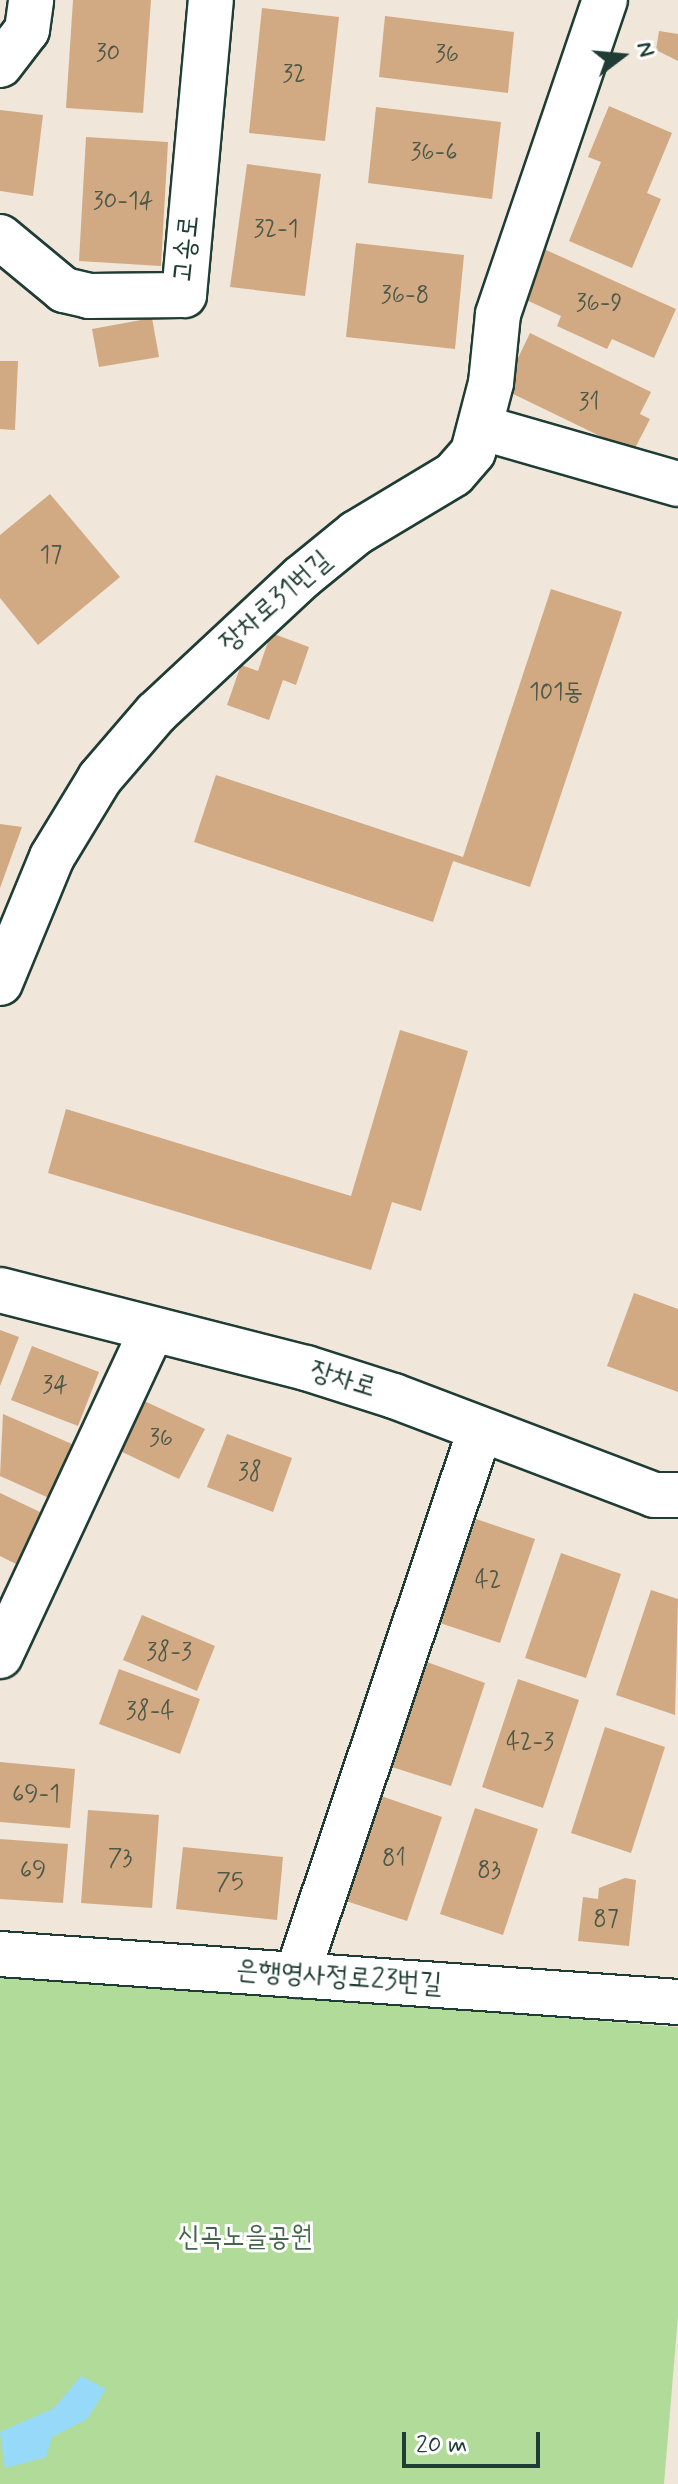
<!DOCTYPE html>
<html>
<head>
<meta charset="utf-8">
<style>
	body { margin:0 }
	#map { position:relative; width:678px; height:2484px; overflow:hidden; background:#f1e6da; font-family:Mynerve,"Poor Story",sans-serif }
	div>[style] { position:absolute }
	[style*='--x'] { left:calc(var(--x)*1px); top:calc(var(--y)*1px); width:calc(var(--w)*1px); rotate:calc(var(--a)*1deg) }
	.green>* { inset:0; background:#b1db99 }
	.water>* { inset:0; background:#97d9f9 }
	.building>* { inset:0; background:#d1aa83 }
	.roads { filter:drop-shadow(2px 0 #1f3d34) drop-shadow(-2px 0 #1f3d34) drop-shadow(0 2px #1f3d34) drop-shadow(0 -2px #1f3d34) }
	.minor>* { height:44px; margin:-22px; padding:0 22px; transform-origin:22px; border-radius:22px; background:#fff }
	span { translate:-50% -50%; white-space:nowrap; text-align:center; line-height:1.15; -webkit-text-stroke:6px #fff; paint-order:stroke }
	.number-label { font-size:24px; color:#4c5848 }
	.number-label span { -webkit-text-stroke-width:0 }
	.street-label { font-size:28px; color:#1f3d34 }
	.park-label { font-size:28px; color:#44644d }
	.north { position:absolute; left:582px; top:16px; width:80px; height:80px; -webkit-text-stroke:6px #fff; paint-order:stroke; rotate:74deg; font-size:22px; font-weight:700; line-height:32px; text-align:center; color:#1f3d34 }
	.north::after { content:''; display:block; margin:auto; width:28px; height:36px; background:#1f3d34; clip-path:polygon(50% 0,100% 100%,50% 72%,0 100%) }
	.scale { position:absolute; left:402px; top:2432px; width:138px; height:36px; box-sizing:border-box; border:4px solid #1f3d34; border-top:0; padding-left:10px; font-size:24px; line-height:28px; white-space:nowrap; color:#1f3d34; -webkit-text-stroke:6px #fff; paint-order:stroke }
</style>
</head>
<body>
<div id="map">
	<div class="green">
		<div style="clip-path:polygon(0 1974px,678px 2027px,678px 2316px,664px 2484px,0 2484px)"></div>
	</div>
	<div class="water">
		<div style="clip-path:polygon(81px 2376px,106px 2389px,87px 2419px,52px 2437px,46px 2457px,5px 2468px,0 2432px,54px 2408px)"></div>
	</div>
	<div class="building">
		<div style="clip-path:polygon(73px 0,151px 0,143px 113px,66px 108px)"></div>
		<div style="clip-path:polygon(262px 8px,339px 17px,325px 141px,249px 133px)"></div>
		<div style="clip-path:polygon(385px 16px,514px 32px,508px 93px,379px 77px)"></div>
		<div style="clip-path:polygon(659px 31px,678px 34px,678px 61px,656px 50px)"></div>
		<div style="clip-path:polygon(609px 106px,672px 133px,647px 193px,661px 199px,632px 268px,569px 241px,601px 162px,588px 157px)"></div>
		<div style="clip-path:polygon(376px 107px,501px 122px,492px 199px,368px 183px)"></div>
		<div style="clip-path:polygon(0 110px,43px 115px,33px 196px,0 191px)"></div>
		<div style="clip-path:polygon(86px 137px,168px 142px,161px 266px,79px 261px)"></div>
		<div style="clip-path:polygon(247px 164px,321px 174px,305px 296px,230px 287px)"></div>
		<div style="clip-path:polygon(356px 243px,464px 255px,455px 349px,346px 337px)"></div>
		<div style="clip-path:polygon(544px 249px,676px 309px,654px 358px,612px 339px,607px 349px,557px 326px,561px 316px,522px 298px)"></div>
		<div style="clip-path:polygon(152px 318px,159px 357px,99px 367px,92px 329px)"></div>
		<div style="clip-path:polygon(530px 333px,651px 392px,640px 414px,650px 419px,633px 452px,503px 389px)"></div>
		<div style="clip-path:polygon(0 361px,18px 361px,15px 430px,0 429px)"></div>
		<div style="clip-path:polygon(50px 494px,120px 577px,38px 645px,0 598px,0 535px)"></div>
		<div style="clip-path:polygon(551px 589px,622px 612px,530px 887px,453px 861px,433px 922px,194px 842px,216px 775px,463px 857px)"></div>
		<div style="clip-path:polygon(271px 633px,309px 647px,296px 685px,283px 680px,269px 720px,227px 705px,241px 665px,258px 671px)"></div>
		<div style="clip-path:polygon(0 824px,22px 827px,0 888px)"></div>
		<div style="clip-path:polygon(400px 1030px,468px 1051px,421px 1211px,392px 1202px,371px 1270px,48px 1173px,66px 1109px,351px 1196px)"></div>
		<div style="clip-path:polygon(634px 1293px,678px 1309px,678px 1392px,607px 1366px)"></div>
		<div style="clip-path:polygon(0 1330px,19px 1337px,0 1386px)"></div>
		<div style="clip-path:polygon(32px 1346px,99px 1372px,78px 1426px,11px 1400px)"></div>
		<div style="clip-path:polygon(142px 1400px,205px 1429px,179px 1479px,118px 1450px)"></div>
		<div style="clip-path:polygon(3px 1414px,72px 1444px,49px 1498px,0 1476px)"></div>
		<div style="clip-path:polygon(227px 1434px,292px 1458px,273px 1512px,207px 1487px)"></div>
		<div style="clip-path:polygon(0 1493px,40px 1512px,16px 1564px,0 1556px)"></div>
		<div style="clip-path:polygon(476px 1519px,535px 1539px,500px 1643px,440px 1623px)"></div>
		<div style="clip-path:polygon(561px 1553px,621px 1574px,586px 1678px,525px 1658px)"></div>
		<div style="clip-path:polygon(651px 1590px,678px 1599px,675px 1715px,616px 1695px)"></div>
		<div style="clip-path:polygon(142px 1615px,215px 1646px,197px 1691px,123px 1660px)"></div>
		<div style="clip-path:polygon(427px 1662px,485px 1683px,451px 1786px,392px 1767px)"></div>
		<div style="clip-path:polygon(119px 1669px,200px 1699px,180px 1754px,99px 1724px)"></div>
		<div style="clip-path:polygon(518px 1679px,579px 1700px,543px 1808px,482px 1787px)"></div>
		<div style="clip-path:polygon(605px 1727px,665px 1747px,631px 1853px,571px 1833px)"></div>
		<div style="clip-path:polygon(0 1762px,75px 1769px,70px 1828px,0 1822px)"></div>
		<div style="clip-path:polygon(381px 1796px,442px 1817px,407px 1921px,346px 1901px)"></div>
		<div style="clip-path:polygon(475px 1808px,538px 1829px,503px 1935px,440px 1914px)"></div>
		<div style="clip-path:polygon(88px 1810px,159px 1815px,152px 1908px,81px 1903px)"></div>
		<div style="clip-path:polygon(0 1839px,68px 1844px,63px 1903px,0 1899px)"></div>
		<div style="clip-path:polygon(183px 1847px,283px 1857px,277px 1920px,176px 1909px)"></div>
		<div style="clip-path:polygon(625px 1878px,636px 1880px,629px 1946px,578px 1941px,583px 1897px,598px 1899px,599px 1888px)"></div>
	</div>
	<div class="roads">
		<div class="minor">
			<div style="--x:0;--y:65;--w:44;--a:-52.4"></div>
			<div style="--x:27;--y:30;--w:30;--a:-82"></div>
			<div style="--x:0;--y:237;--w:83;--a:39.6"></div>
			<div style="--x:64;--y:290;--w:26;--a:13"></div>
			<div style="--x:89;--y:296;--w:95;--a:-0.6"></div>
			<div style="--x:184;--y:295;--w:296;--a:-84.8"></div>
			<div style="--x:483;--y:428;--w:203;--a:16"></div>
			<div style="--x:0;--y:983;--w:136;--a:-67.6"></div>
			<div style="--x:52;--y:857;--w:92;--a:-58.7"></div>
			<div style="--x:100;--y:778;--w:86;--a:-49.3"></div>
			<div style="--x:156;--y:713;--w:200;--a:-43"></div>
			<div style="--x:302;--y:577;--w:70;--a:-39.2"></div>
			<div style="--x:356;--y:533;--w:114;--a:-31"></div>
			<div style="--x:454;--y:474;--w:29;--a:-49"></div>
			<div style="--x:473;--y:452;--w:71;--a:-75.4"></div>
			<div style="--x:491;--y:383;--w:69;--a:-84.2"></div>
			<div style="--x:498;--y:314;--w:332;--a:-71.2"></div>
			<div style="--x:0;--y:1290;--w:316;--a:14.3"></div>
			<div style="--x:306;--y:1368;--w:92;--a:17.7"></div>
			<div style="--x:394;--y:1396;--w:278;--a:20.8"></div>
			<div style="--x:654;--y:1495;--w:24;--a:0"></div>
			<div style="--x:0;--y:1656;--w:360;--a:-65"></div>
			<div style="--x:0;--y:1954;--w:680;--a:4.05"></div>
			<div style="--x:297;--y:1975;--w:575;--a:-71.44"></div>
		</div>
	</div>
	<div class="number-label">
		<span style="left:108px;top:54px">30</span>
		<span style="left:447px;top:55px">36</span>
		<span style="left:294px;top:75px">32</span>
		<span style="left:434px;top:153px">36-6</span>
		<span style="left:123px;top:202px">30-14</span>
		<span style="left:276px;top:230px">32-1</span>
		<span style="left:405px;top:296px">36-8</span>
		<span style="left:599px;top:304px">36-9</span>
		<span style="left:589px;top:403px">31</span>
		<span style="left:51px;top:556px">17</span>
		<span style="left:556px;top:693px">101동</span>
		<span style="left:55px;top:1386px">34</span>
		<span style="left:161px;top:1439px">36</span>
		<span style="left:250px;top:1473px">38</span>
		<span style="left:488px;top:1581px">42</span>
		<span style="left:169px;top:1653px">38-3</span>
		<span style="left:150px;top:1712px">38-4</span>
		<span style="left:530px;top:1743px">42-3</span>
		<span style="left:36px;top:1795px">69-1</span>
		<span style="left:120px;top:1859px">73</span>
		<span style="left:394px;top:1859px">81</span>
		<span style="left:33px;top:1871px">69</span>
		<span style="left:489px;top:1871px">83</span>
		<span style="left:230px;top:1883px">75</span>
		<span style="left:606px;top:1920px">87</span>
	</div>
	<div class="street-label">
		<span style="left:187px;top:249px;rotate:-84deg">고송로</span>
		<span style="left:276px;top:602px;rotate:-41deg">장차로31번길</span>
		<span style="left:343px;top:1380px;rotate:17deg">장차로</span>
		<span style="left:339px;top:1978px;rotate:4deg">은행영사정로23번길</span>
	</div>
	<div class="park-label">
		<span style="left:245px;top:2238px">신곡노을공원</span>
	</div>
	<div class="north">N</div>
	<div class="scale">20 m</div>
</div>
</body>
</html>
